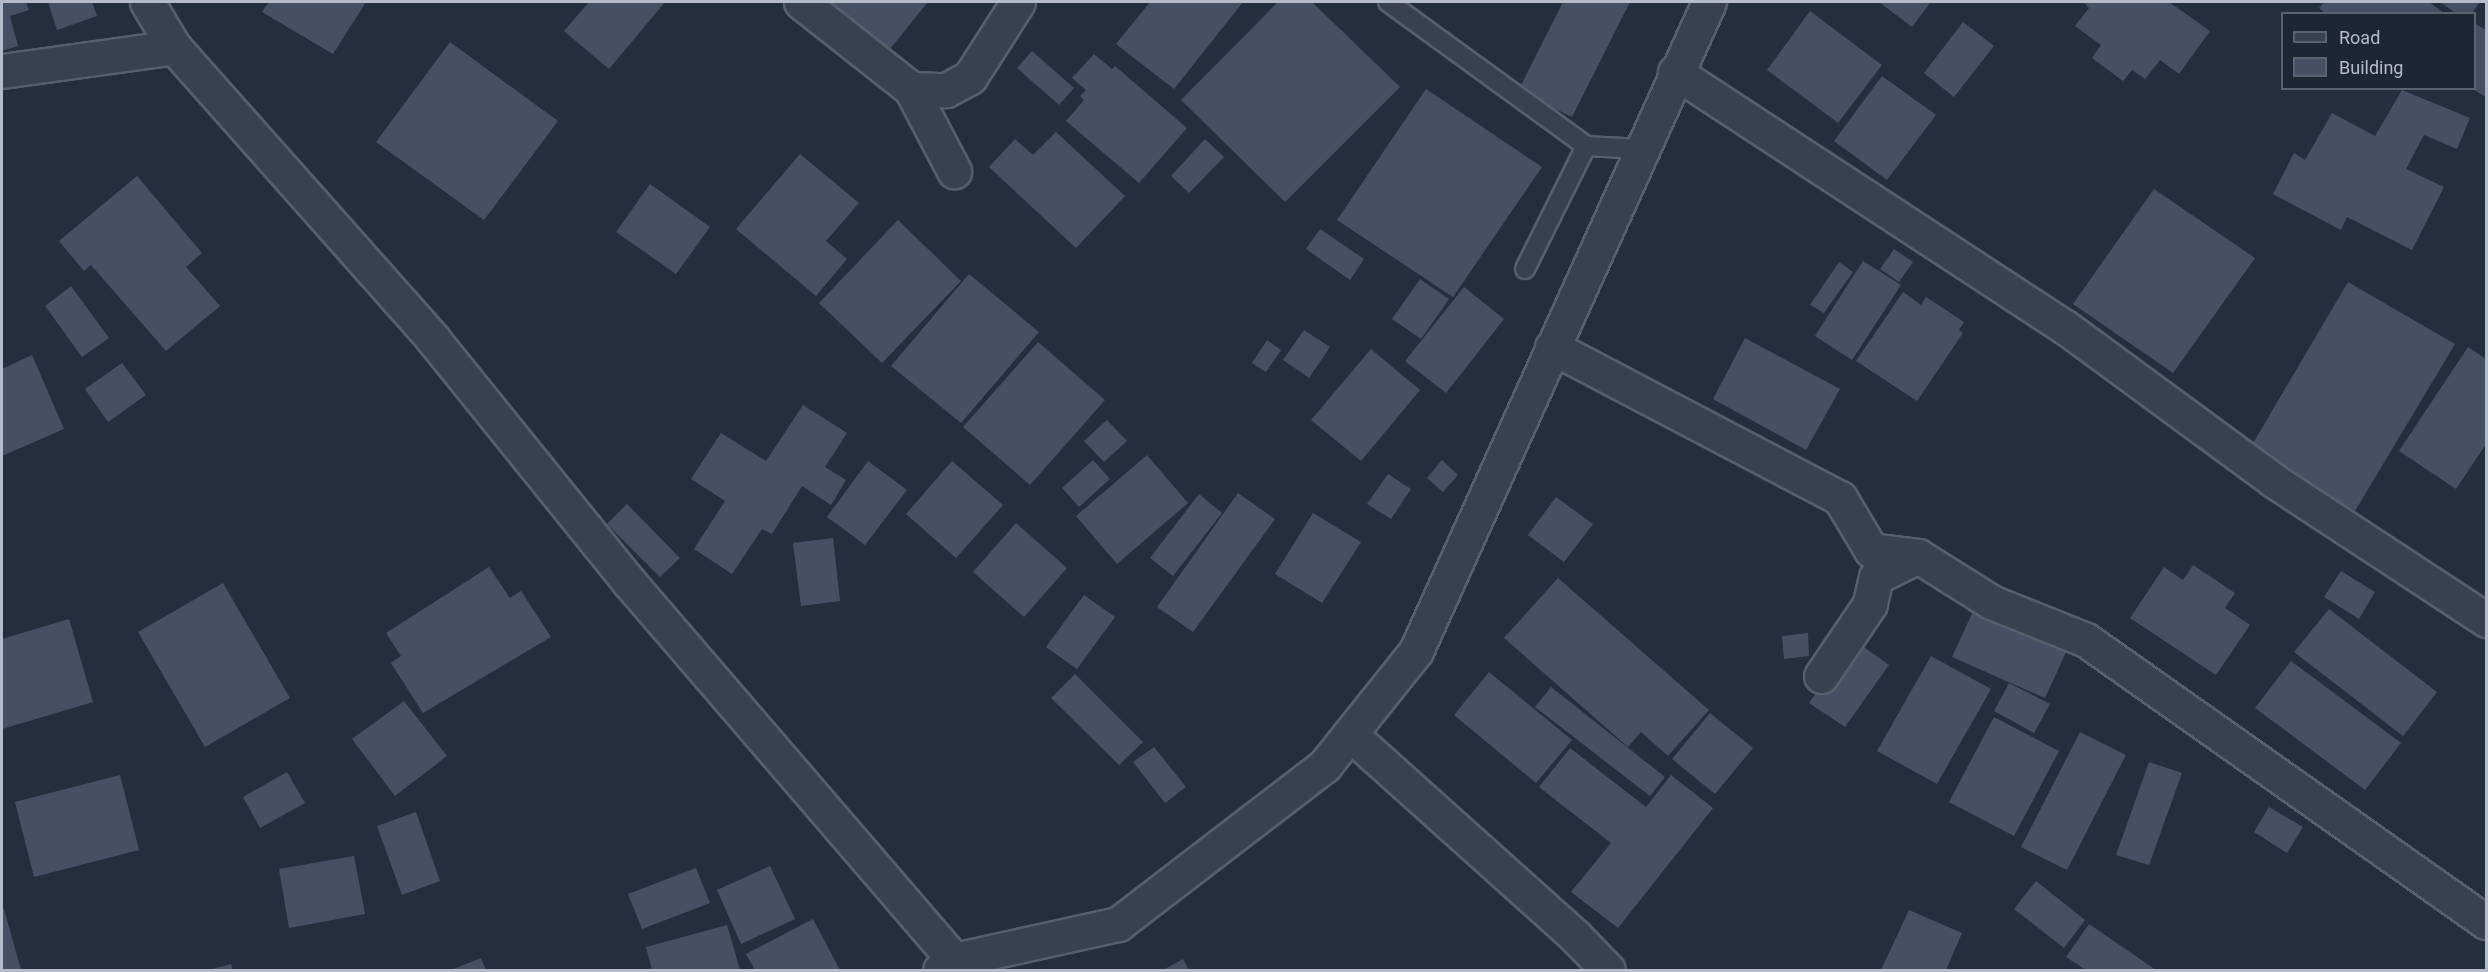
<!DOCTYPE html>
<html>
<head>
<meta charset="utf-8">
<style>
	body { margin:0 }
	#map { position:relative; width:2488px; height:972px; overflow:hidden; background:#242f3e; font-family:Roboto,sans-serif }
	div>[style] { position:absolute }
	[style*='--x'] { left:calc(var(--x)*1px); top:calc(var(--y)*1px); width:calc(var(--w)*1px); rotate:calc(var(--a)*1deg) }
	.building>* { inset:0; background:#455162 }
	.roads { filter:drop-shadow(2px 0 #565f6c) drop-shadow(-2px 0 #565f6c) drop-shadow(0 2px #565f6c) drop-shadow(0 -2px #565f6c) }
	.lane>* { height:18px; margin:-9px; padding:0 9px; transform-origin:9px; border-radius:9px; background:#38414e }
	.street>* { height:33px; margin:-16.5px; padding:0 16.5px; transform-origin:16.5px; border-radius:16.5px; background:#38414e }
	span { translate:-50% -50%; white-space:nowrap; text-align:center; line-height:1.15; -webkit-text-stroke:4.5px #1d2633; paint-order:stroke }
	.frame { position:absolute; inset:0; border:3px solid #b4bcc9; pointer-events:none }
	.legend { position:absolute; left:2281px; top:12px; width:195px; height:78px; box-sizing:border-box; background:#1d2633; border:2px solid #59626f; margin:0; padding:8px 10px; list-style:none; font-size:18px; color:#b4bcc9 }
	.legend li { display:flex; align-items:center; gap:12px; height:30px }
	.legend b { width:30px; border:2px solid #59626f }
</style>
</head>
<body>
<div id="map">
	<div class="building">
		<div style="clip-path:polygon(2px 2px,26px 2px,29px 10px,10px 16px,18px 46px,2px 51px)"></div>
		<div style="clip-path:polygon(48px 2px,92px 2px,97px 16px,57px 30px)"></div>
		<div style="clip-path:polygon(269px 2px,366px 2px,333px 54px,262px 12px)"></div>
		<div style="clip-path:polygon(589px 2px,665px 2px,609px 69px,564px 31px)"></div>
		<div style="clip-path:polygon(818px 2px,928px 2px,885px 55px)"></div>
		<div style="clip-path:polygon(1150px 2px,1243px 2px,1174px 89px,1116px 44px)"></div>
		<div style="clip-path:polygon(1278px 2px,1312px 2px,1400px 87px,1285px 202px,1181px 100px)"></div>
		<div style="clip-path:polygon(1563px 2px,1630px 2px,1572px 117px,1518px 91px)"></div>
		<div style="clip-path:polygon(1879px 2px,1928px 2px,1930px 3px,1912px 27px)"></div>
		<div style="clip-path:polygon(2084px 2px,2169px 2px,2210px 31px,2179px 74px,2160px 60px,2145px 79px,2132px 70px,2123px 81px,2092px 58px,2101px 45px,2075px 26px,2089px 8px)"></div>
		<div style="clip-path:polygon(2324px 2px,2429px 2px,2445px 14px,2326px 14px,2319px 8px)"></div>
		<div style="clip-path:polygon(2440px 2px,2480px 2px,2471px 14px,2457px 14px)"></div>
		<div style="clip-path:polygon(1810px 11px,1882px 65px,1838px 123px,1767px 70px)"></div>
		<div style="clip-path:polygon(1963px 22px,1994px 46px,1954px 97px,1924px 73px)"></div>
		<div style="clip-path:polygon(2474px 23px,2486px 30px,2486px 97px,2471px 88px,2474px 88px)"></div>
		<div style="clip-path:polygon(450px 42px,558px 121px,484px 220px,376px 142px)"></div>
		<div style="clip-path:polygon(1032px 51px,1074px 88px,1059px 105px,1017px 68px)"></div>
		<div style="clip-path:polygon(1094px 54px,1112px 69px,1115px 66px,1187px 128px,1139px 183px,1066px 121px,1084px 100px,1080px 96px,1086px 90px,1072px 78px)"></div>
		<div style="clip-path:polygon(1882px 76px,1936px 115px,1887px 180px,1834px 141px)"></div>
		<div style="clip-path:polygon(1426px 89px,1542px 167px,1453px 297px,1337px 220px)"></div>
		<div style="clip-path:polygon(2402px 90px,2470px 118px,2457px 149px,2424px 135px,2406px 169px,2444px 187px,2412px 250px,2347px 217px,2341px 230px,2273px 194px,2294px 153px,2305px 160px,2332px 113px,2375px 136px)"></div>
		<div style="clip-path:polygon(1056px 132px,1125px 196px,1076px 248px,989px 167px,1015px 139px,1033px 155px)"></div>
		<div style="clip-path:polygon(1205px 139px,1224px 157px,1189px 193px,1171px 176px)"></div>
		<div style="clip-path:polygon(800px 154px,859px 203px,826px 241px,847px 259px,816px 296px,736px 229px)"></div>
		<div style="clip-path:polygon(137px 176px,202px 253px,186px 267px,220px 306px,166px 351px,91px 265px,84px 271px,59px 241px)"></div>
		<div style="clip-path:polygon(650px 184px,710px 227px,676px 274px,616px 232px)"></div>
		<div style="clip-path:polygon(2154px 189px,2255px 258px,2173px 373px,2073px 304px)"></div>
		<div style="clip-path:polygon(898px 220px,961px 281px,882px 363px,819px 303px)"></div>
		<div style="clip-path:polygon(1320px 229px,1364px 259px,1350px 280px,1306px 249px)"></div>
		<div style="clip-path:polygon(1894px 249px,1913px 262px,1899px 282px,1880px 269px)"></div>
		<div style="clip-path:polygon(1863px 261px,1901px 285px,1852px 360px,1815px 336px)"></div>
		<div style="clip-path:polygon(1839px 262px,1853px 272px,1824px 313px,1810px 305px)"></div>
		<div style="clip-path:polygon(969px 274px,1039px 332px,961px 423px,891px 366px)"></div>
		<div style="clip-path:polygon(1420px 279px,1449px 299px,1421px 339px,1392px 319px)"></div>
		<div style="clip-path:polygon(2348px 282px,2455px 344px,2355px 511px,2249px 450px)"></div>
		<div style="clip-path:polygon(71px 286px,109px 338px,82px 357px,45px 306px)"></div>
		<div style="clip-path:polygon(1464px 287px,1504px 319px,1446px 393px,1405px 361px)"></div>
		<div style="clip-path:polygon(1903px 292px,1921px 305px,1926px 297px,1964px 322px,1959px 330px,1963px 333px,1917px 401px,1856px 361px)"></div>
		<div style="clip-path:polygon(1304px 330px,1330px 347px,1309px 378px,1283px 360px)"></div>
		<div style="clip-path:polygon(1745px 338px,1840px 389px,1806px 450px,1713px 399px)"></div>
		<div style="clip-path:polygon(1267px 340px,1281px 350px,1266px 372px,1252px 363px)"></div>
		<div style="clip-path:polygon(1038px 342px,1105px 400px,1030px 485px,963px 427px)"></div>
		<div style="clip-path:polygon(2468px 347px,2486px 359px,2486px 444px,2456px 489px,2399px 451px)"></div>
		<div style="clip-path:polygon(1371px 349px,1420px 390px,1361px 461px,1311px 420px)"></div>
		<div style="clip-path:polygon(32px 355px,64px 429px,2px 456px,2px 369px)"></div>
		<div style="clip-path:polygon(122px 363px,146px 395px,108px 422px,85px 389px)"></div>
		<div style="clip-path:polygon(803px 405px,847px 433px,825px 467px,846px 480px,831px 505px,802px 486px,772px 534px,762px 529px,732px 574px,694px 549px,725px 501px,691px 479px,721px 433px,766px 461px)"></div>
		<div style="clip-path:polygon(1107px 420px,1127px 441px,1104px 462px,1084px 441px)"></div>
		<div style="clip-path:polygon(1147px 455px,1188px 503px,1117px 564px,1076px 516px)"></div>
		<div style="clip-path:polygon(1093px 460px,1110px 479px,1079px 507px,1062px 488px)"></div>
		<div style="clip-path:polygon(1442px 460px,1458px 475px,1443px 492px,1427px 478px)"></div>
		<div style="clip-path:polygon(868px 461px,907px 490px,865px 545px,827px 517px)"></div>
		<div style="clip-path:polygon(952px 461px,1003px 505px,956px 558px,906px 514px)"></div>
		<div style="clip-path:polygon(1388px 474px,1411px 489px,1391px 519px,1367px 504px)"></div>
		<div style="clip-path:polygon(1238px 493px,1275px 519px,1193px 632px,1157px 607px)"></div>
		<div style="clip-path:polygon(1199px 494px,1222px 513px,1173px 576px,1150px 558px)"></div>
		<div style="clip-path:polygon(1556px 497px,1593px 524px,1564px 562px,1528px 535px)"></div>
		<div style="clip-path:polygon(627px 504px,680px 558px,660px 577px,607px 524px)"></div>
		<div style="clip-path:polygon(1313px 513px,1361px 542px,1322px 603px,1275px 574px)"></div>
		<div style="clip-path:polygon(1016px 523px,1067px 568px,1024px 617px,973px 572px)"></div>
		<div style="clip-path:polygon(833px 538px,840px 601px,801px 606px,793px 543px)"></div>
		<div style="clip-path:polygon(2193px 565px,2235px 593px,2225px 608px,2250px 625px,2216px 675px,2130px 618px,2164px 567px,2183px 580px)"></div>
		<div style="clip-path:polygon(489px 567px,510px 598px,521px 591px,551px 637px,423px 713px,391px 663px,401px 656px,386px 633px)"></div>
		<div style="clip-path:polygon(2341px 571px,2375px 592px,2359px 619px,2324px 597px)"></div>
		<div style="clip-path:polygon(1558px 578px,1709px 710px,1668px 756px,1641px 732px,1628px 747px,1504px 638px)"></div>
		<div style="clip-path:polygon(223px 583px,290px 698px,205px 747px,138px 632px)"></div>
		<div style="clip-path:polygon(1084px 595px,1115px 617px,1077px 669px,1046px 647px)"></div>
		<div style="clip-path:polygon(1975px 607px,2068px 648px,2045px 698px,1952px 657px)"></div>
		<div style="clip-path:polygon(2329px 609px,2437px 692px,2403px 736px,2294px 652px)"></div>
		<div style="clip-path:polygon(69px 619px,93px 702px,2px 729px,2px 639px)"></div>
		<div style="clip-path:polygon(1808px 633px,1809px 656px,1784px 659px,1782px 636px)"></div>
		<div style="clip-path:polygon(1854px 640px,1889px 665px,1845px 727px,1809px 703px)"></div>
		<div style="clip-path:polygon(1931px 656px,1991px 689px,1937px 784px,1877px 751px)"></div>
		<div style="clip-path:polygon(2291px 661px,2401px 743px,2365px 790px,2255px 708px)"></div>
		<div style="clip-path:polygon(1489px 672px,1572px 740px,1536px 783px,1454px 715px)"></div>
		<div style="clip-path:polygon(1075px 674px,1143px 742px,1119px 765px,1051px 698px)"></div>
		<div style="clip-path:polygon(2009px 683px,2050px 704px,2034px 733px,1994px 711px)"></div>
		<div style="clip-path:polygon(1551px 687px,1665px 777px,1650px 796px,1535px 707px)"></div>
		<div style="clip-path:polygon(404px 701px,447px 756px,395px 796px,352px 739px)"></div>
		<div style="clip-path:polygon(1710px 713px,1753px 748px,1715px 794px,1672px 759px)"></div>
		<div style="clip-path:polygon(1994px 717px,2059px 751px,2014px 836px,1949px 802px)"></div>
		<div style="clip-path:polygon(2080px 732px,2126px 755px,2067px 870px,2021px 847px)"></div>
		<div style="clip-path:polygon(1154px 747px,1186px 787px,1165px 803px,1133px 762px)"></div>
		<div style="clip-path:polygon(1570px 748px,1646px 807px,1671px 775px,1713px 808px,1618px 928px,1571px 892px,1611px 843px,1539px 787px)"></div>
		<div style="clip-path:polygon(2149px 762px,2182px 773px,2149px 865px,2116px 855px)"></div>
		<div style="clip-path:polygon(287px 772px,305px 803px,260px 828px,243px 797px)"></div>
		<div style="clip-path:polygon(120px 775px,139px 850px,34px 877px,15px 802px)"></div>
		<div style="clip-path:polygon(2269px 807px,2303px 827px,2287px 853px,2254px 832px)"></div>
		<div style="clip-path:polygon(416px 812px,440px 881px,402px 895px,377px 826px)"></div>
		<div style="clip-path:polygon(354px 856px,365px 914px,289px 928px,279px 869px)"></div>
		<div style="clip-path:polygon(770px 866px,795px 919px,741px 944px,717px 890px)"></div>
		<div style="clip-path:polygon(696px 868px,710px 903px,642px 929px,628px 894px)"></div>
		<div style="clip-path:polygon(2036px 881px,2085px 920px,2064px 948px,2014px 909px)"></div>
		<div style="clip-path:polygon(2px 909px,4px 909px,21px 970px,2px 970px)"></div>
		<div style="clip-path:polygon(1909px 910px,1962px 933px,1946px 970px,1881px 970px)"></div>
		<div style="clip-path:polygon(813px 919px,840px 970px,755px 970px,746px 954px)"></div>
		<div style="clip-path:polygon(2089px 924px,2156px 970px,2086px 970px,2066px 957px)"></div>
		<div style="clip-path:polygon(727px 925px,740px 970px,652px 970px,646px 947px)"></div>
		<div style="clip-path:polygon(481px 958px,486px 970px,451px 970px)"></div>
		<div style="clip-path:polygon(1183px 959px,1189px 970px,1163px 970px)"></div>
		<div style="clip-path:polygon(231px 964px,233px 970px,209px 970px)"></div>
	</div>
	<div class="roads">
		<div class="lane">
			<div style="--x:1388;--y:2;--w:245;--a:36"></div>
			<div style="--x:1586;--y:146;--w:55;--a:3.1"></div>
			<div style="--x:1525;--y:269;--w:137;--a:-63.6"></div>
		</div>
		<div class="street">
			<div style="--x:147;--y:2;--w:52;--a:59"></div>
			<div style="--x:174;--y:47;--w:389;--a:48.4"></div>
			<div style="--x:432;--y:338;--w:314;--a:51.1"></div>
			<div style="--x:629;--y:582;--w:499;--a:49.3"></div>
			<div style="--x:954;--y:960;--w:10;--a:73"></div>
			<div style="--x:801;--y:2;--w:140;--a:38.3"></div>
			<div style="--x:911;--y:89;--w:35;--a:2"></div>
			<div style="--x:946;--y:90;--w:27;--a:-28"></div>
			<div style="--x:970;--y:77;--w:89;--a:-57.4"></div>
			<div style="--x:2;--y:71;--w:174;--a:-7.9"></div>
			<div style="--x:1675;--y:72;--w:466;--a:33.2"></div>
			<div style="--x:2065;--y:327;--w:258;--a:36.3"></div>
			<div style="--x:2273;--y:480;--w:255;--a:33.3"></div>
			<div style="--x:911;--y:89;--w:93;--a:62.3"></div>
			<div style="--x:1552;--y:347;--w:325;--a:27.7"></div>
			<div style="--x:1840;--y:498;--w:61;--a:59.2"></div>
			<div style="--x:1871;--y:550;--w:47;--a:7.3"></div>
			<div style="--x:1918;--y:556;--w:47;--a:153.4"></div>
			<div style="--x:1876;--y:577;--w:28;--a:103"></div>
			<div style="--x:1870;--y:604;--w:87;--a:124.2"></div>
			<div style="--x:1918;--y:556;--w:86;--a:32.2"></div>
			<div style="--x:1991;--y:602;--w:102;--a:21.8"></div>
			<div style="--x:2086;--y:640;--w:489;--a:35.2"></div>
			<div style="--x:1350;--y:734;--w:302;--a:41.9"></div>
			<div style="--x:1575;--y:936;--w:47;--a:45.9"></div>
			<div style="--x:940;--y:970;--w:17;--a:-36"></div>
			<div style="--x:954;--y:960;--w:168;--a:-12.4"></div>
			<div style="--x:1118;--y:924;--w:261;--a:-37.5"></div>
			<div style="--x:1325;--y:765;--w:146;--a:-51.4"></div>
			<div style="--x:1416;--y:651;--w:712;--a:-65.7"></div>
		</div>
	</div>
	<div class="frame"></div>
	<ul class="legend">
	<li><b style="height:8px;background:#38414e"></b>Road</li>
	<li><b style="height:16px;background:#455162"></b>Building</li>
	</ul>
</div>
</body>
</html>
